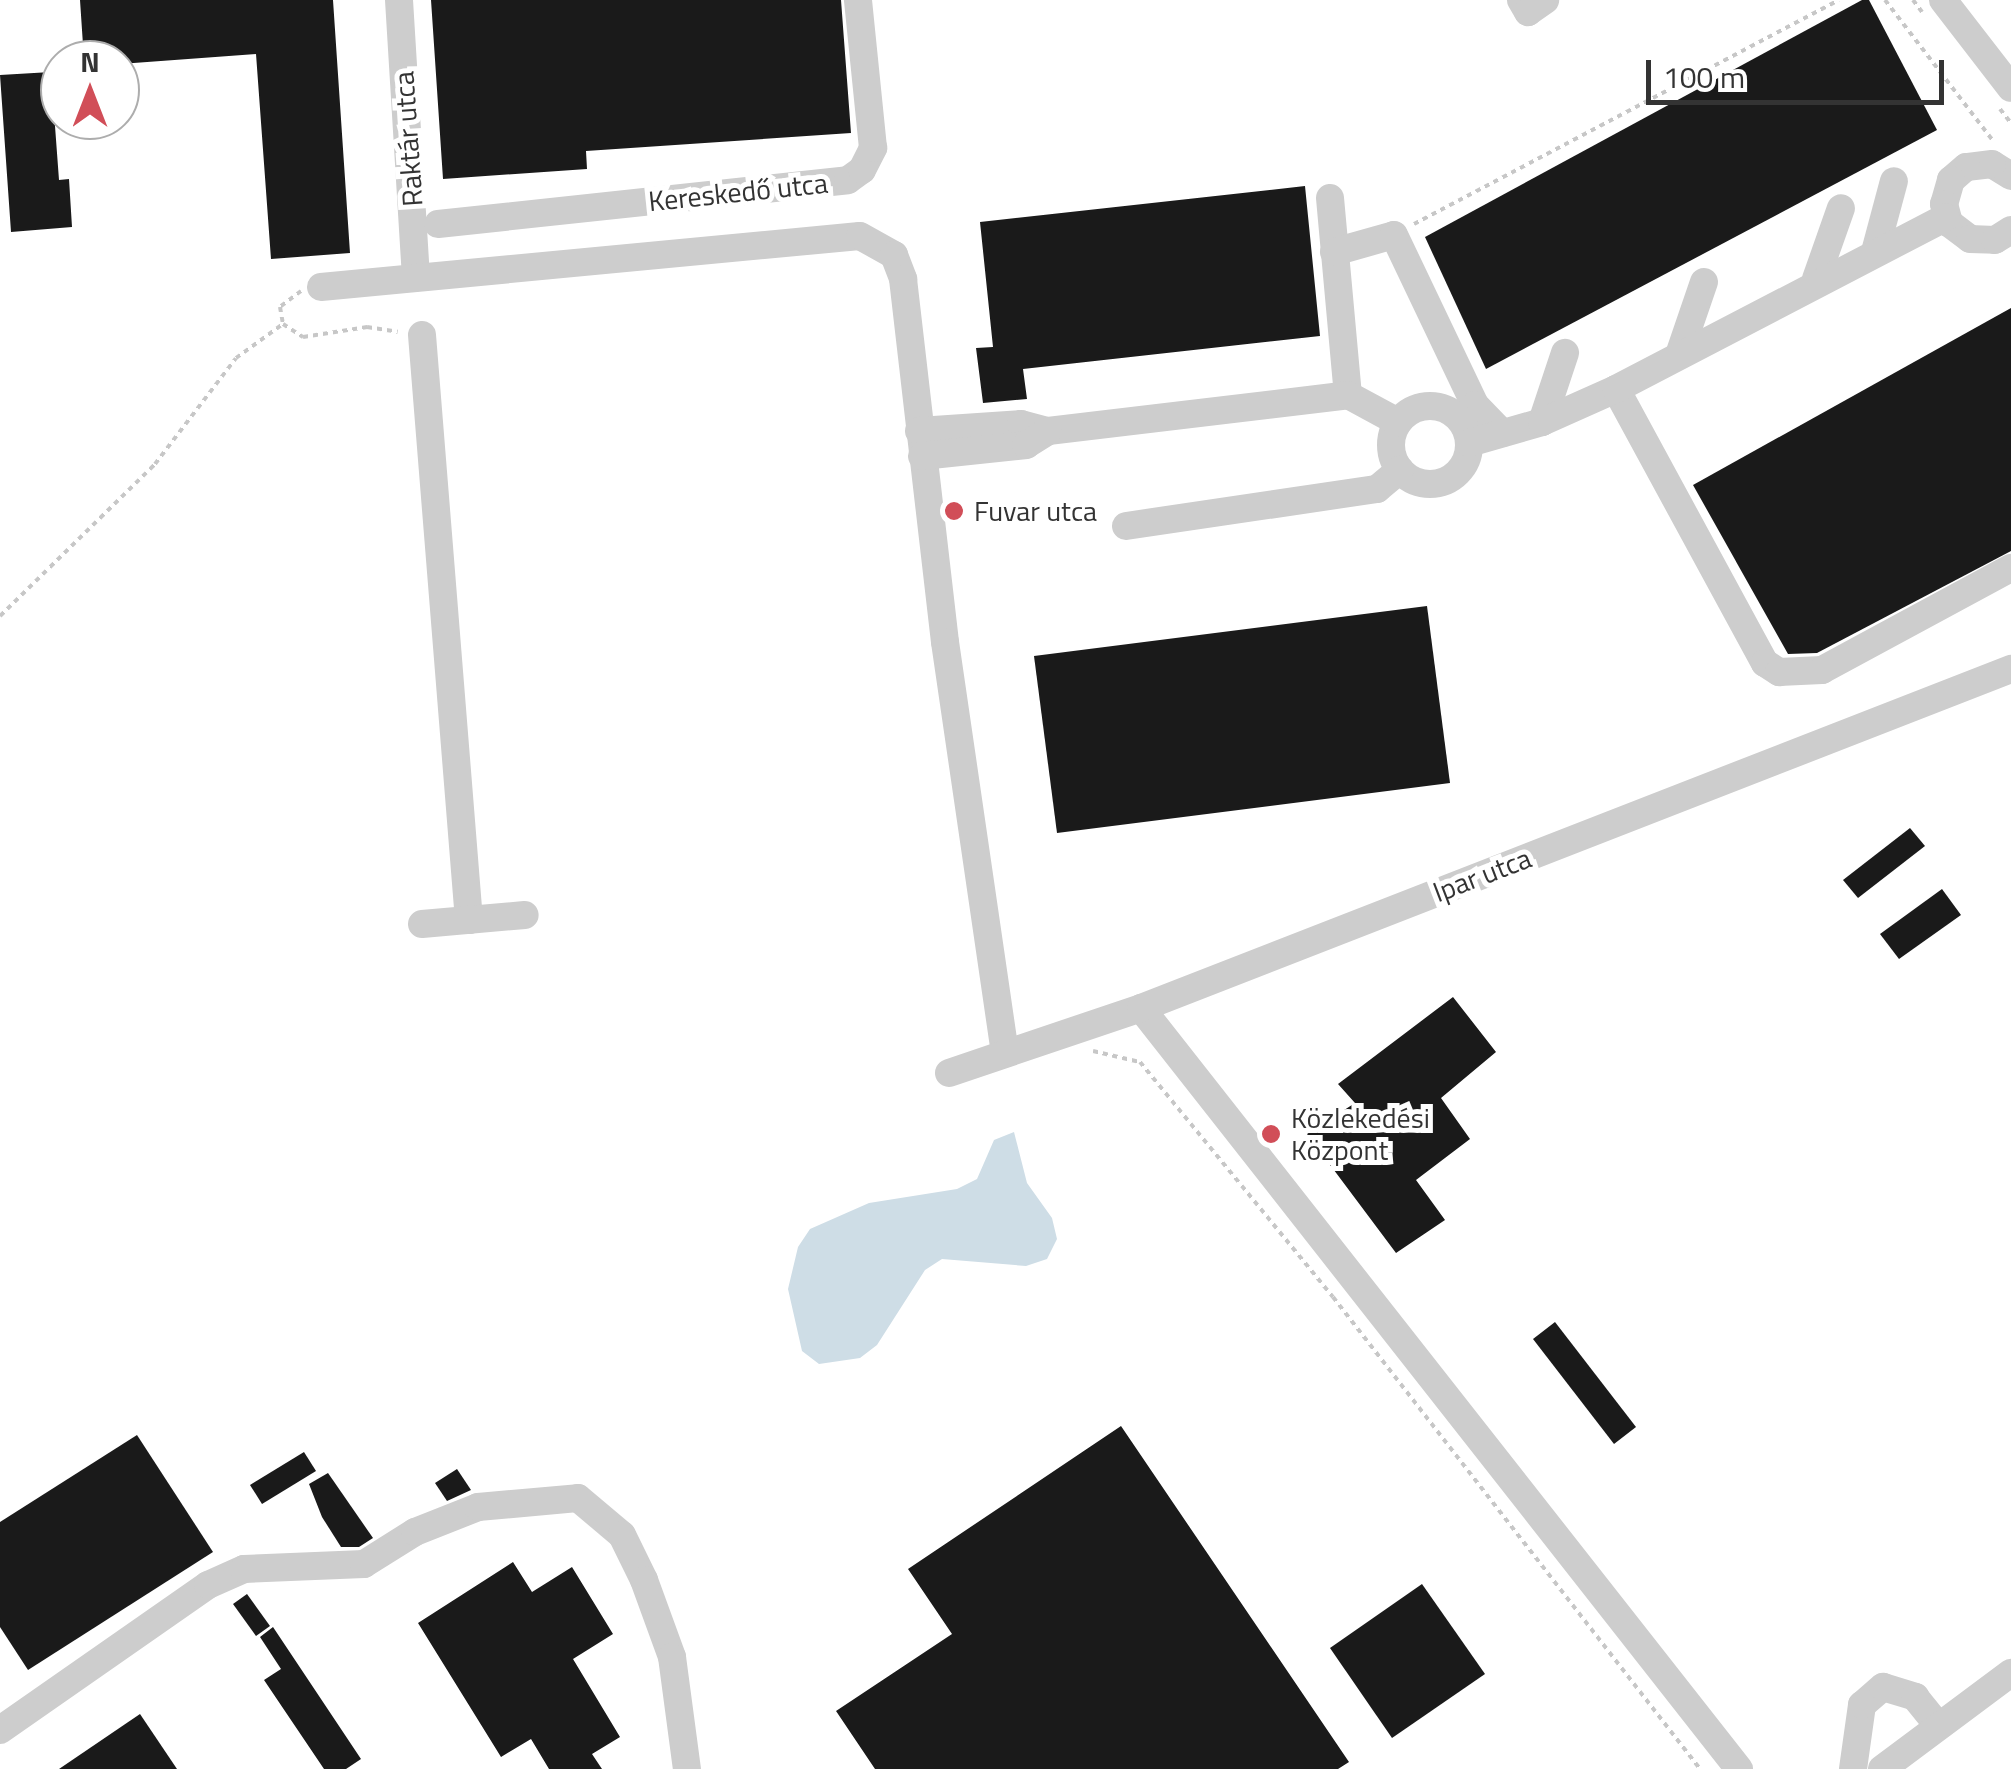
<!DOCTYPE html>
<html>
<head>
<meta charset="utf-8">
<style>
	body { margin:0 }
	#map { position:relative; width:2011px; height:1769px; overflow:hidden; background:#fff; font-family:"Titillium Web",sans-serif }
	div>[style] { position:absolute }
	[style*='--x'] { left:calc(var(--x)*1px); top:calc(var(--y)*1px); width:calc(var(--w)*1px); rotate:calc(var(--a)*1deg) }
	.water>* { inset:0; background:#cedde6 }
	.building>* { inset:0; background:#1a1a1a }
	.path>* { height:4px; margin-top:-2px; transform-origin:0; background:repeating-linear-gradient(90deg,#c7c7c7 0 5px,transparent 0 10px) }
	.minor>* { height:28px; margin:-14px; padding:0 14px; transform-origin:14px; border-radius:14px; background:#cdcdcd }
	.minor>.ring { margin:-14px; padding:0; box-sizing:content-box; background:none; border:28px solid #cdcdcd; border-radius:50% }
	.dots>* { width:28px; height:28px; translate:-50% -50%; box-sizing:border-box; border:5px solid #fff; border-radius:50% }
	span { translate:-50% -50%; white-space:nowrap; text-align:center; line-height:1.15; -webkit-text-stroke:10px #fff; paint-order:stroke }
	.street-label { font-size:28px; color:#333 }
	.poi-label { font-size:28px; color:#333 }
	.left { translate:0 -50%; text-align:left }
	.north { position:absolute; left:40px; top:40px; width:100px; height:100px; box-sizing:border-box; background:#fff; border:2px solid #adadad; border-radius:50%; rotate:0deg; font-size:28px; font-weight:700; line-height:40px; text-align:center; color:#333 }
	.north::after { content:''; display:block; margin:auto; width:35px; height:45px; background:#d14e58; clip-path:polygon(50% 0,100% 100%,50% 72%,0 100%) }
	.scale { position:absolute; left:1646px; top:60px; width:298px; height:45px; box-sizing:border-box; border:5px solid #333; border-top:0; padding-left:12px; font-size:30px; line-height:35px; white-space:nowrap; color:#333; -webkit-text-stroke:8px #fff; paint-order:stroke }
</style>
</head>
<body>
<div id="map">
	<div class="water">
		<div style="clip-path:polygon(1014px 1132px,1027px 1183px,1052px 1218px,1057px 1239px,1047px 1259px,1026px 1266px,942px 1259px,925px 1270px,877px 1345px,860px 1358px,819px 1364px,802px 1351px,788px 1289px,798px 1247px,810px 1229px,869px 1203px,957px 1189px,977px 1179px,994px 1140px)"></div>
	</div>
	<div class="building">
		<div style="clip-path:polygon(80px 0,333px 0,350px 253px,271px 259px,256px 54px,120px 64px,84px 60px)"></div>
		<div style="clip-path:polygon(431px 0,841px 0,851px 133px,586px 151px,587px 169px,443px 179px)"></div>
		<div style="clip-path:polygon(1862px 0,1869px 0,1937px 130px,1486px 369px,1425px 237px)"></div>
		<div style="clip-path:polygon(51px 72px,59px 180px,69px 179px,72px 227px,11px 232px,0 75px)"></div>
		<div style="clip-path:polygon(1305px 186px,1320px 336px,1023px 369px,1027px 399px,983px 403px,976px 348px,993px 347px,980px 222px)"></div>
		<div style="clip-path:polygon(2011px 308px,2011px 551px,1817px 653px,1788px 654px,1693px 485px)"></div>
		<div style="clip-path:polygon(1427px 606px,1450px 783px,1057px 833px,1034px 656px)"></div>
		<div style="clip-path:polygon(1910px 828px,1925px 846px,1858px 898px,1843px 880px)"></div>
		<div style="clip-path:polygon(1942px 889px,1961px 915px,1899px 959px,1880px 934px)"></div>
		<div style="clip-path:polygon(1453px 997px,1496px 1052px,1441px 1098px,1470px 1139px,1416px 1180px,1445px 1220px,1396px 1253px,1307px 1134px,1355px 1103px,1338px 1084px)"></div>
		<div style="clip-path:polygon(1555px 1322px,1636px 1427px,1614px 1444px,1533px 1339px)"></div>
		<div style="clip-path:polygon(1121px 1426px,1349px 1762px,1338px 1769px,875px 1769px,836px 1711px,952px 1634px,908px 1569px)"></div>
		<div style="clip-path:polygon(137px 1435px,213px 1552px,28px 1670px,0 1627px,0 1522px)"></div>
		<div style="clip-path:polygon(304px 1452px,316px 1471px,262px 1504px,250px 1485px)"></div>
		<div style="clip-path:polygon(457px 1469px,471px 1490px,447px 1501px,435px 1483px)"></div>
		<div style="clip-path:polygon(328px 1473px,373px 1538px,359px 1547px,341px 1547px,322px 1517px,309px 1484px)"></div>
		<div style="clip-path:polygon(513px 1562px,532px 1592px,572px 1567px,613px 1634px,573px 1659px,620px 1737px,592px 1754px,602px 1769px,549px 1769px,531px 1739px,501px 1757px,418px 1623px)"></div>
		<div style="clip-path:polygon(1422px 1584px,1485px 1674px,1392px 1738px,1330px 1648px)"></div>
		<div style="clip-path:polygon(247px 1594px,270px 1626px,256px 1636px,233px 1604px)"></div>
		<div style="clip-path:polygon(273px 1627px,361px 1759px,346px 1769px,324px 1769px,264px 1680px,281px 1669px,260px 1637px)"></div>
		<div style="clip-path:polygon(140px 1714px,177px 1769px,59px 1769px)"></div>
	</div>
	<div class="path">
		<div style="--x:1885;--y:0;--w:179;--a:52.5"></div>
		<div style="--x:1913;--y:0;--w:15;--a:53"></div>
		<div style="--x:2000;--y:109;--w:18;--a:52"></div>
		<div style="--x:1414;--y:224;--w:480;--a:-27.8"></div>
		<div style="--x:301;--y:291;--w:26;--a:143"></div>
		<div style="--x:280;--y:307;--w:17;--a:80"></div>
		<div style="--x:283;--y:324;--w:24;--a:33"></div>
		<div style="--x:303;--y:337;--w:65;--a:-8.9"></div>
		<div style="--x:367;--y:327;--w:31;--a:9"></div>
		<div style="--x:0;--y:616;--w:217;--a:-44.4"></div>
		<div style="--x:155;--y:464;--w:133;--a:-52.6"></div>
		<div style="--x:236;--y:358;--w:58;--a:-35.9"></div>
		<div style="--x:1093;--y:1051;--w:48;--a:13.2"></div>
		<div style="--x:1140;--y:1062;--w:304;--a:50.6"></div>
		<div style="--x:1333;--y:1297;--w:598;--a:52.13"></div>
	</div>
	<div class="minor">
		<div style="--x:399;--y:0;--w:278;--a:86.5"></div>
		<div style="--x:1521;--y:0;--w:14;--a:60"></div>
		<div style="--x:1528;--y:12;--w:21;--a:-35"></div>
		<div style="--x:1943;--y:0;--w:111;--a:52.3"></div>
		<div style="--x:2011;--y:176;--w:22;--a:-148"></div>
		<div style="--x:1992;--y:164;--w:26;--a:173"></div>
		<div style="--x:1966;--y:167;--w:20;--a:139"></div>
		<div style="--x:1951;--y:180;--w:25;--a:106"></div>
		<div style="--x:1944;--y:204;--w:20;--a:75"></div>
		<div style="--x:1949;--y:223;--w:26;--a:37"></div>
		<div style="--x:1970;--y:239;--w:25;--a:2"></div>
		<div style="--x:1995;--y:240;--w:19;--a:-32"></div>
		<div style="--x:1330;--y:198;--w:198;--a:84.8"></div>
		<div style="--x:438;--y:224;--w:412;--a:-6.1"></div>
		<div style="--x:848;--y:180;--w:17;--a:-36"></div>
		<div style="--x:862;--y:170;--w:25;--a:-63"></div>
		<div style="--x:873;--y:148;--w:149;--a:-95.8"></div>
		<div style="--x:1876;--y:248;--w:69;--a:-75"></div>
		<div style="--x:1334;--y:252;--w:62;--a:-15.8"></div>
		<div style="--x:1394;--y:235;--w:188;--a:64.5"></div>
		<div style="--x:1475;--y:405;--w:39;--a:46"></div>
		<div style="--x:1816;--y:279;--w:75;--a:-70.6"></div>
		<div style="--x:321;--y:287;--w:541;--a:-5.41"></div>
		<div style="--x:860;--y:236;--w:39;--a:29"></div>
		<div style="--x:894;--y:255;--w:26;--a:69"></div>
		<div style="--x:903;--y:279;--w:365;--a:83.4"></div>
		<div style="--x:945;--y:642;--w:416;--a:81.7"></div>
		<div style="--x:422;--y:335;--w:587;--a:85.41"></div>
		<div style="--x:1680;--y:352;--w:74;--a:-71.1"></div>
		<div style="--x:1616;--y:389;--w:312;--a:61.5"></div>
		<div style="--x:1765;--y:663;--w:17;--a:33"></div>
		<div style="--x:1779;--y:672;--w:43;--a:-2.7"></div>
		<div style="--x:1822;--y:670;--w:215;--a:-28.4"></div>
		<div class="ring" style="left:1391px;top:406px;width:50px;height:50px"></div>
		<div style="--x:1542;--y:422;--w:73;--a:-71.6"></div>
		<div style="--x:919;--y:431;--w:102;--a:-3.9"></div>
		<div style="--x:1021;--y:424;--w:28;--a:15"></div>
		<div style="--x:1048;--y:431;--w:302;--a:-6.8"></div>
		<div style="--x:1348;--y:395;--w:57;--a:28.4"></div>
		<div style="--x:1469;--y:443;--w:76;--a:-16"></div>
		<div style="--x:1542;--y:422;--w:81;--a:-24"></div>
		<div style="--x:1616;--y:389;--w:372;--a:-27.5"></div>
		<div style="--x:922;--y:456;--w:105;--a:-6"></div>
		<div style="--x:1026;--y:445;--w:26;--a:-32"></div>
		<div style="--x:1126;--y:526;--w:254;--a:-8.4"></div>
		<div style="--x:1377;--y:489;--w:30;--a:-40"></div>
		<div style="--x:422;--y:924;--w:103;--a:-5"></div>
		<div style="--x:1141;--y:1008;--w:968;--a:51.84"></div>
		<div style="--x:949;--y:1073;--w:203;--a:-18.7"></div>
		<div style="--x:1141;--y:1008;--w:934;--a:-21.29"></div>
		<div style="--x:0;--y:1730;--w:254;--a:-34.9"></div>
		<div style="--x:208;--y:1585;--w:39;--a:-24"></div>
		<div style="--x:244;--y:1569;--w:120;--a:-2.4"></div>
		<div style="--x:364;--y:1564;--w:60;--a:-32.1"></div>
		<div style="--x:415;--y:1532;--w:68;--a:-21.6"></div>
		<div style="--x:478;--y:1507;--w:100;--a:-5.1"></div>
		<div style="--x:578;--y:1498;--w:57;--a:40.1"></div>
		<div style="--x:622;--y:1535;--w:50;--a:63.9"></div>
		<div style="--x:644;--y:1580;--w:82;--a:70"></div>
		<div style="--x:672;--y:1657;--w:113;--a:82.4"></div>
		<div style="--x:1853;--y:1769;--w:65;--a:-82"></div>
		<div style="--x:1862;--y:1705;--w:28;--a:-41"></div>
		<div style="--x:1883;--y:1687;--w:34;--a:17"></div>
		<div style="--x:1915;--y:1697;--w:36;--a:51"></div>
		<div style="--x:1882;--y:1769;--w:161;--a:-36.7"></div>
	</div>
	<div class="dots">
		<div style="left:954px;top:511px;background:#d14e58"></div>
		<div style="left:1271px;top:1134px;background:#d14e58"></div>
	</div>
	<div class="street-label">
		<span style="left:408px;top:139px;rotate:-94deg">Raktár utca</span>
		<span style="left:738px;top:192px;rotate:-6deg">Kereskedő utca</span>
		<span style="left:1482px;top:875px;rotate:-21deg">Ipar utca</span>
	</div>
	<div class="poi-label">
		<span class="left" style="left:974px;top:511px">Fuvar utca</span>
		<span class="left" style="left:1291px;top:1134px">Közlekedési<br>Központ</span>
	</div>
	<div class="north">N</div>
	<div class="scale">100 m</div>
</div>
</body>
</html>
